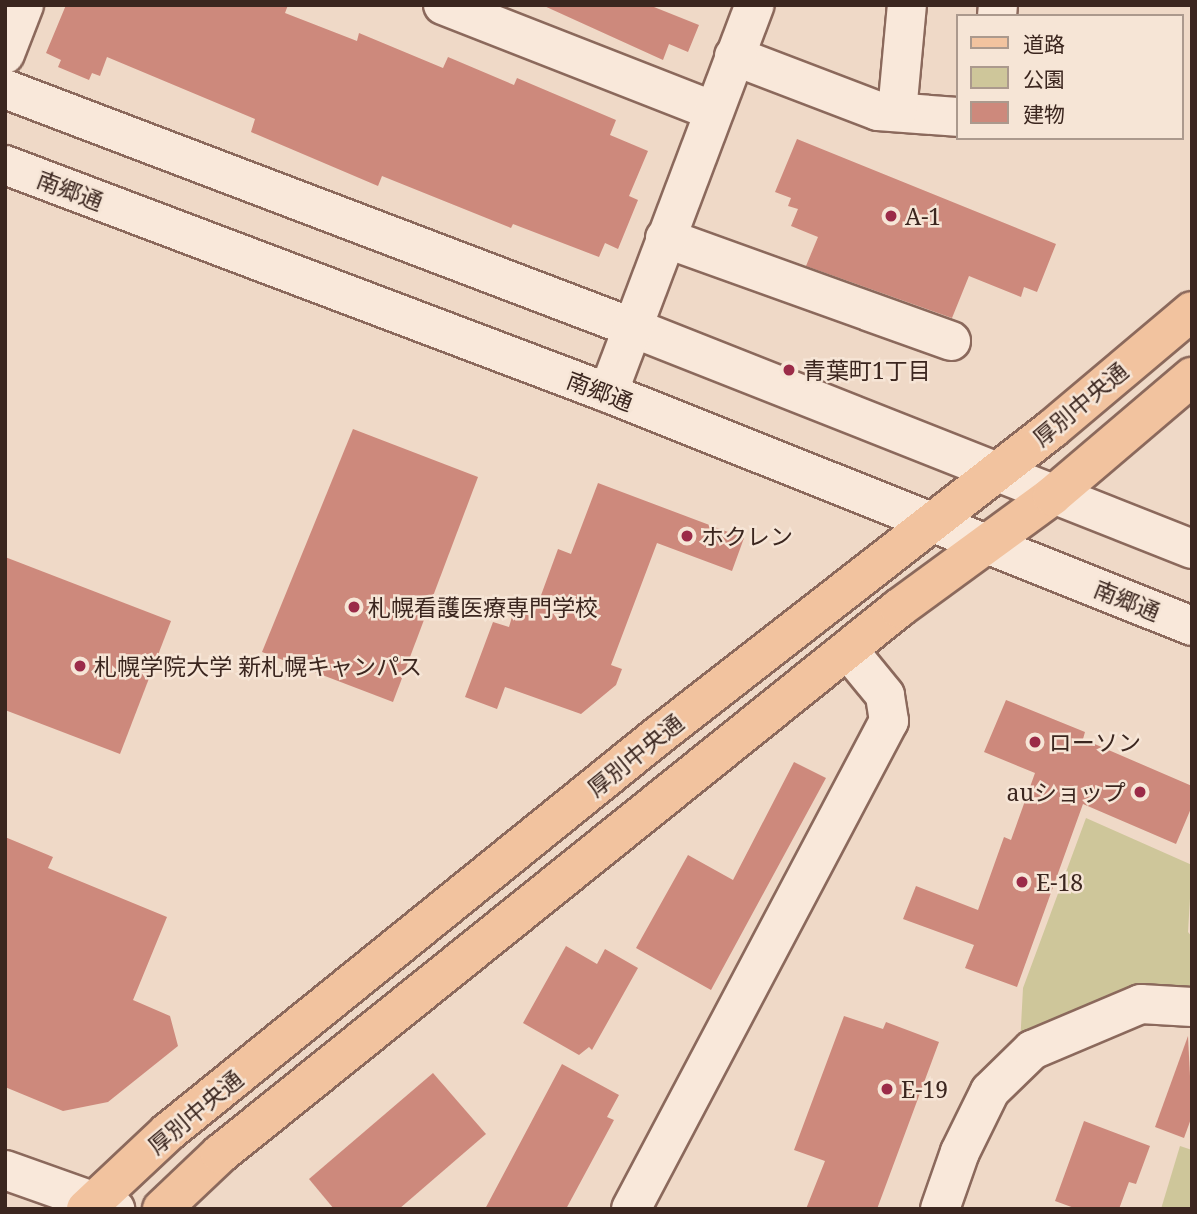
<!DOCTYPE html>
<html>
<head>
<meta charset="utf-8">
<style>
	body { margin:0 }
	#map { position:relative; width:1197px; height:1214px; overflow:hidden; background:#efd9c7; font-family:"Noto Serif","Noto Sans JP",serif }
	div>[style] { position:absolute }
	[style*='--x'] { left:calc(var(--x)*1px); top:calc(var(--y)*1px); width:calc(var(--w)*1px); rotate:calc(var(--a)*1deg) }
	.green>* { inset:0; background:#cec69a }
	.building>* { inset:0; background:#cd897c }
	.roads { filter:drop-shadow(2px 0 #8b695c) drop-shadow(-2px 0 #8b695c) drop-shadow(0 2px #8b695c) drop-shadow(0 -2px #8b695c) }
	.minor>* { height:38px; margin:-19px; padding:0 19px; transform-origin:19px; border-radius:19px; background:#f9e8da }
	.major>* { height:38px; margin:-19px; padding:0 19px; transform-origin:19px; border-radius:19px; background:#f2c39f }
	.dots>* { width:19px; height:19px; translate:-50% -50%; box-sizing:border-box; border:4px solid #f6e5d6; border-radius:50% }
	span { translate:-50% -50%; white-space:nowrap; text-align:center; line-height:1.15; -webkit-text-stroke:5px #f6e5d6; paint-order:stroke }
	.street-label { font-size:23px; color:#3b261f }
	.poi-label { font-size:23px; color:#3b261f }
	.left { translate:0 -50%; text-align:left }
	.right { translate:-100% -50%; text-align:right }
	.frame { position:absolute; inset:0; border:7px solid #3b261f; pointer-events:none }
	.legend { position:absolute; left:956px; top:14px; width:228px; height:126px; box-sizing:border-box; background:#f6e5d6; border:2px solid #ab998d; margin:0; padding:9px 12px; list-style:none; font-size:21px; color:#3b261f }
	.legend li { display:flex; align-items:center; gap:14px; height:35px }
	.legend b { width:35px; border:2px solid #ab998d }
</style>
</head>
<body>
<div id="map">
	<div class="green">
		<div style="clip-path:polygon(1086px 818px,1192px 865px,1188px 932px,1192px 937px,1192px 998px,1020px 1045px,1023px 988px)"></div>
		<div style="clip-path:polygon(1180px 1146px,1192px 1150px,1192px 1209px,1161px 1209px)"></div>
	</div>
	<div class="building">
		<div style="clip-path:polygon(66px 5px,288px 5px,285px 13px,357px 41px,359px 33px,443px 68px,448px 57px,514px 85px,517px 78px,616px 120px,610px 135px,648px 151px,629px 196px,638px 200px,618px 249px,605px 243px,599px 257px,513px 224px,511px 228px,382px 176px,378px 186px,251px 132px,255px 119px,107px 57px,100px 76px,92px 73px,89px 80px,58px 67px,61px 60px,46px 53px)"></div>
		<div style="clip-path:polygon(542px 5px,649px 5px,699px 25px,688px 52px,669px 44px,663px 60px)"></div>
		<div style="clip-path:polygon(797px 139px,1056px 244px,1037px 292px,1024px 287px,1021px 297px,969px 276px,952px 318px,806px 266px,818px 237px,791px 226px,798px 209px,788px 206px,791px 198px,775px 192px)"></div>
		<div style="clip-path:polygon(353px 429px,478px 477px,393px 702px,262px 652px)"></div>
		<div style="clip-path:polygon(598px 483px,744px 538px,732px 571px,657px 543px,611px 665px,622px 669px,616px 685px,581px 714px,505px 687px,497px 709px,465px 697px,493px 622px,509px 627px,514px 610px,533px 617px,558px 549px,571px 554px)"></div>
		<div style="clip-path:polygon(5px 557px,171px 621px,120px 754px,5px 710px)"></div>
		<div style="clip-path:polygon(1006px 700px,1085px 732px,1083px 739px,1192px 786px,1192px 806px,1176px 844px,1083px 804px,1017px 987px,965px 968px,974px 945px,903px 919px,916px 886px,978px 910px,1004px 837px,1011px 840px,1035px 773px,984px 752px)"></div>
		<div style="clip-path:polygon(794px 762px,826px 778px,711px 990px,636px 948px,688px 855px,733px 880px)"></div>
		<div style="clip-path:polygon(5px 837px,53px 857px,48px 868px,167px 917px,133px 1000px,170px 1016px,178px 1046px,108px 1102px,63px 1111px,5px 1087px)"></div>
		<div style="clip-path:polygon(566px 946px,597px 964px,605px 949px,638px 968px,592px 1050px,589px 1047px,579px 1055px,523px 1023px)"></div>
		<div style="clip-path:polygon(844px 1016px,883px 1029px,886px 1022px,939px 1042px,877px 1209px,806px 1209px,825px 1161px,794px 1150px)"></div>
		<div style="clip-path:polygon(1188px 1036px,1192px 1116px,1184px 1138px,1155px 1127px)"></div>
		<div style="clip-path:polygon(562px 1064px,619px 1095px,607px 1117px,614px 1120px,566px 1209px,485px 1209px)"></div>
		<div style="clip-path:polygon(433px 1073px,486px 1134px,399px 1209px,334px 1209px,309px 1179px)"></div>
		<div style="clip-path:polygon(1084px 1121px,1150px 1146px,1136px 1184px,1129px 1182px,1119px 1209px,1077px 1209px,1055px 1201px)"></div>
	</div>
	<div class="roads">
		<div class="minor">
			<div style="--x:443;--y:5;--w:290;--a:21.4"></div>
			<div style="--x:997;--y:16;--w:11;--a:-85"></div>
			<div style="--x:5;--y:54;--w:53;--a:-68.8"></div>
			<div style="--x:734;--y:56;--w:154;--a:20.9"></div>
			<div style="--x:878;--y:111;--w:79;--a:4.3"></div>
			<div style="--x:5;--y:89;--w:670;--a:20.82"></div>
			<div style="--x:631;--y:327;--w:603;--a:21.59"></div>
			<div style="--x:897;--y:112;--w:107;--a:-84.7"></div>
			<div style="--x:5;--y:165;--w:645;--a:20.71"></div>
			<div style="--x:608;--y:393;--w:629;--a:21.75"></div>
			<div style="--x:665;--y:238;--w:304;--a:19.8"></div>
			<div style="--x:608;--y:393;--w:415;--a:-69.3"></div>
			<div style="--x:5;--y:1170;--w:117;--a:19.5"></div>
			<div style="--x:631;--y:1209;--w:552;--a:-62.14"></div>
			<div style="--x:889;--y:721;--w:26;--a:-99"></div>
			<div style="--x:885;--y:695;--w:58;--a:-129.4"></div>
			<div style="--x:940;--y:1209;--w:60;--a:-70.7"></div>
			<div style="--x:960;--y:1152;--w:68;--a:-63.8"></div>
			<div style="--x:990;--y:1091;--w:59;--a:-44.3"></div>
			<div style="--x:1032;--y:1050;--w:118;--a:-22.9"></div>
			<div style="--x:1141;--y:1004;--w:51;--a:3.4"></div>
		</div>
		<div class="major">
			<div style="--x:86;--y:1209;--w:112;--a:-43.2"></div>
			<div style="--x:168;--y:1132;--w:631;--a:-38.96"></div>
			<div style="--x:659;--y:735;--w:498;--a:-37.9"></div>
			<div style="--x:1052;--y:429;--w:183;--a:-40.1"></div>
			<div style="--x:162;--y:1209;--w:80;--a:-43.5"></div>
			<div style="--x:220;--y:1154;--w:871;--a:-38.8"></div>
			<div style="--x:899;--y:608;--w:190;--a:-36.2"></div>
			<div style="--x:1052;--y:496;--w:184;--a:-40.4"></div>
		</div>
	</div>
	<div class="dots">
		<div style="left:891px;top:216px;background:#9b2b48"></div>
		<div style="left:789px;top:370px;background:#9b2b48"></div>
		<div style="left:687px;top:536px;background:#9b2b48"></div>
		<div style="left:354px;top:607px;background:#9b2b48"></div>
		<div style="left:80px;top:666px;background:#9b2b48"></div>
		<div style="left:1035px;top:742px;background:#9b2b48"></div>
		<div style="left:1140px;top:792px;background:#9b2b48"></div>
		<div style="left:1022px;top:882px;background:#9b2b48"></div>
		<div style="left:887px;top:1089px;background:#9b2b48"></div>
	</div>
	<div class="street-label">
		<span style="left:70px;top:190px;rotate:21deg">南郷通</span>
		<span style="left:600px;top:391px;rotate:21deg">南郷通</span>
		<span style="left:1080px;top:404px;rotate:-40deg">厚別中央通</span>
		<span style="left:1127px;top:600px;rotate:22deg">南郷通</span>
		<span style="left:635px;top:755px;rotate:-39deg">厚別中央通</span>
		<span style="left:195px;top:1112px;rotate:-40deg">厚別中央通</span>
	</div>
	<div class="poi-label">
		<span class="left" style="left:905px;top:216px">A-1</span>
		<span class="left" style="left:803px;top:370px">青葉町1丁目</span>
		<span class="left" style="left:701px;top:536px">ホクレン</span>
		<span class="left" style="left:368px;top:607px">札幌看護医療専門学校</span>
		<span class="left" style="left:94px;top:666px">札幌学院大学 新札幌キャンパス</span>
		<span class="left" style="left:1049px;top:742px">ローソン</span>
		<span class="right" style="left:1126px;top:792px">auショップ</span>
		<span class="left" style="left:1036px;top:882px">E-18</span>
		<span class="left" style="left:901px;top:1089px">E-19</span>
	</div>
	<div class="frame"></div>
	<ul class="legend">
	<li><b style="height:9px;background:#f2c39f"></b>道路</li>
	<li><b style="height:19px;background:#cec69a"></b>公園</li>
	<li><b style="height:19px;background:#cd897c"></b>建物</li>
	</ul>
</div>
</body>
</html>
